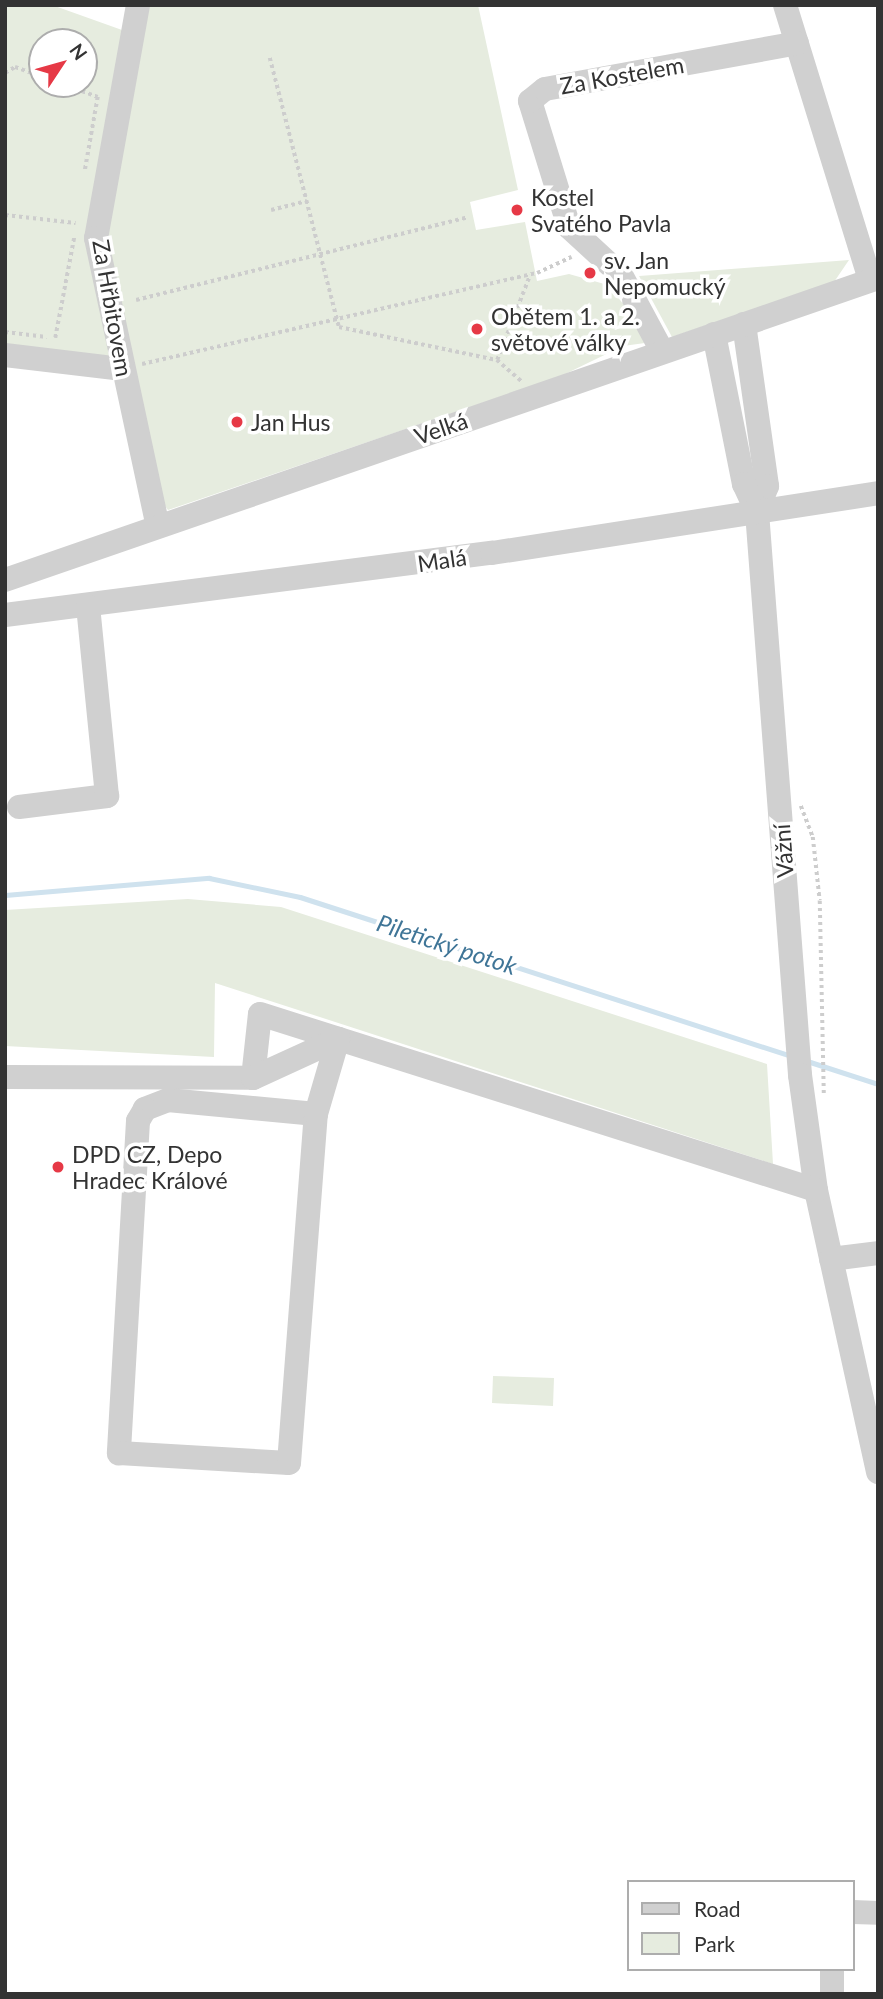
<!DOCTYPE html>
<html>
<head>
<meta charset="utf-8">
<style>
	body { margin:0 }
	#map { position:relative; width:883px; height:1999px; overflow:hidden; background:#fff; font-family:Lato,sans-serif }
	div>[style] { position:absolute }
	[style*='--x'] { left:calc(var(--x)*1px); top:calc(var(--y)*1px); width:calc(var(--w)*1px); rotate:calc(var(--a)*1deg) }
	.green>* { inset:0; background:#e6ecdf }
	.stream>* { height:5px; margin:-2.5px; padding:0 2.5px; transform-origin:2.5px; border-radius:2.5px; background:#cfe2ee }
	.path>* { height:3.5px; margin-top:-1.75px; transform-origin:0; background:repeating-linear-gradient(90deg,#cdcdcd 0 3.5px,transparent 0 7px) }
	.minor>* { height:24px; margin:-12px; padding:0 12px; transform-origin:12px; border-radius:12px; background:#d0d0d0 }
	.dots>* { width:19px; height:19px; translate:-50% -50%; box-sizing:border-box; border:4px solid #fff; border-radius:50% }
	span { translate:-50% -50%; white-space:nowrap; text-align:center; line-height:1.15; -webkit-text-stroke:7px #fff; paint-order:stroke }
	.street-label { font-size:23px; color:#333 }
	.poi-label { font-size:23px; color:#333 }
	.left { translate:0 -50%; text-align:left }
	.water-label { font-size:24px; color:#3f7597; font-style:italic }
	.frame { position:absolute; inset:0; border:7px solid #333; pointer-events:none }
	.legend { position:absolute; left:627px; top:1880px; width:228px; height:91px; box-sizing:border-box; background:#fff; border:2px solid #adadad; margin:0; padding:9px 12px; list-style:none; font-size:21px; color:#333 }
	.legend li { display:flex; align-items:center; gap:14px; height:35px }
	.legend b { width:35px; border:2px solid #adadad }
	.north { position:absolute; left:28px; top:28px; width:70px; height:70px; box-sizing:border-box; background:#fff; border:2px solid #adadad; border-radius:50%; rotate:54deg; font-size:19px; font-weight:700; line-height:28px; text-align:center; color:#333 }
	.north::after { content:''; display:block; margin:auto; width:24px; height:32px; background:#e63946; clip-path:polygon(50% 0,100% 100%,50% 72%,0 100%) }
</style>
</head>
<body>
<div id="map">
	<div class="green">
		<div style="clip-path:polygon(evenodd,5px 5px,52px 5px,122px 30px,88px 249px,112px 357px,5px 351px,5px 5px,42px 42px,84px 42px,84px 84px,42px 84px,42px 42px)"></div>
		<div style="clip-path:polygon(146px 5px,478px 5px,518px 190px,470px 202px,476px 230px,525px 222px,537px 281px,569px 274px,615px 287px,645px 343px,623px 346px,561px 376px,168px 510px,160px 499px,104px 237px)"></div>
		<div style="clip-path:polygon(849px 260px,834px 282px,672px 337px,639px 276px)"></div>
		<div style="clip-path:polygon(188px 899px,281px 907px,767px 1064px,773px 1164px,215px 983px,214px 1057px,5px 1046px,5px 910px)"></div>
		<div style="clip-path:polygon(493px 1376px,554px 1378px,553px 1406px,492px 1403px)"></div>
	</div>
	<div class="stream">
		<div style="--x:5;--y:895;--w:205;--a:-4.8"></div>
		<div style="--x:209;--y:878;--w:93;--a:11.8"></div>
		<div style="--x:300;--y:897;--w:516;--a:17.94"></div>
		<div style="--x:807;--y:1061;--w:75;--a:17.9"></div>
	</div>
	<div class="path">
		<div style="--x:270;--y:58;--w:278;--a:75.6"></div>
		<div style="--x:339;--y:327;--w:161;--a:11.8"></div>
		<div style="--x:497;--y:360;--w:33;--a:41"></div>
		<div style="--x:5;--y:73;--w:12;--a:-31"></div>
		<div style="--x:15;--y:67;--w:29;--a:20"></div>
		<div style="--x:62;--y:84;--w:38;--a:20"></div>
		<div style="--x:98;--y:97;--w:75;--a:100"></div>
		<div style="--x:271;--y:210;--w:37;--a:-14"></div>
		<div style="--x:5;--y:215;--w:71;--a:6.4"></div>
		<div style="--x:136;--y:300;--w:342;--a:-14"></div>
		<div style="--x:5;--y:332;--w:42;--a:6.8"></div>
		<div style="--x:55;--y:338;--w:103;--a:-79.3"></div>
		<div style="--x:497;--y:360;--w:91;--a:-68.8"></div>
		<div style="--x:142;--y:364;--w:405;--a:-13"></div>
		<div style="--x:537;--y:273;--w:38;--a:-25"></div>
		<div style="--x:801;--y:806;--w:33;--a:69"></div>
		<div style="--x:813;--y:837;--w:64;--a:83.8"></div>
		<div style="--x:820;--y:901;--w:195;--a:88.8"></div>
	</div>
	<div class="minor">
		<div style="--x:138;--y:5;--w:237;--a:100.2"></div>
		<div style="--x:96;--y:238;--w:295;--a:77.9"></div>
		<div style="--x:785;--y:5;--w:287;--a:72.8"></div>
		<div style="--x:744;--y:324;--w:164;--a:81.9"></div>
		<div style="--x:767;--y:486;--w:28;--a:111"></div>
		<div style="--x:714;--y:334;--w:153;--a:78.7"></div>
		<div style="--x:744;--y:484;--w:31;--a:65"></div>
		<div style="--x:757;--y:512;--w:565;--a:85.63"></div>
		<div style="--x:800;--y:1075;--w:116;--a:82.1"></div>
		<div style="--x:816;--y:1190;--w:289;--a:77.6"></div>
		<div style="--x:662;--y:351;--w:86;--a:-118.3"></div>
		<div style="--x:621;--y:275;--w:71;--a:-137.3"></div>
		<div style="--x:569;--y:227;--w:132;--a:-107.2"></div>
		<div style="--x:530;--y:101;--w:19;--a:-39"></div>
		<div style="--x:545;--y:89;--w:256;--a:-10.3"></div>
		<div style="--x:5;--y:355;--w:119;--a:6.8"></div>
		<div style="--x:5;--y:580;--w:924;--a:-19.08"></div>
		<div style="--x:5;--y:615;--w:491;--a:-7.3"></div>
		<div style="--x:492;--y:553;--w:391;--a:-8.8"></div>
		<div style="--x:19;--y:807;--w:89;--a:-7.1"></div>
		<div style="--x:107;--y:796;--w:190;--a:-95.7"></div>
		<div style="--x:5;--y:1077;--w:248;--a:0.2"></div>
		<div style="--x:253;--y:1078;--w:64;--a:-83.8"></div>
		<div style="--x:260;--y:1014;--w:583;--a:17.57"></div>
		<div style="--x:253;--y:1078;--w:94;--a:-24.6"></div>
		<div style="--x:316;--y:1114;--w:149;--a:-174.6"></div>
		<div style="--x:168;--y:1100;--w:25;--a:159"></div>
		<div style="--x:145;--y:1109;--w:14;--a:120"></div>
		<div style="--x:138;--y:1121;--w:333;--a:93.3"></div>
		<div style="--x:119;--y:1453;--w:170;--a:3.4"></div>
		<div style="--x:289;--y:1463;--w:350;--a:-85.6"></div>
		<div style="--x:316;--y:1114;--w:78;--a:-73.7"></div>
		<div style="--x:831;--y:1259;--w:47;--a:-7.3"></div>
		<div style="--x:853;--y:1912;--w:25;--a:2"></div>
		<div style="--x:832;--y:1994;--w:25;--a:-90"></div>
	</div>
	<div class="dots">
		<div style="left:517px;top:210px;background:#e63946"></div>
		<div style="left:590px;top:273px;background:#e63946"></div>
		<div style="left:477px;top:329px;background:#e63946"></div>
		<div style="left:237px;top:422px;background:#e63946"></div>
		<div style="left:58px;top:1167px;background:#e63946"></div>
	</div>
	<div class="street-label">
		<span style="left:622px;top:75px;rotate:-10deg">Za Kostelem</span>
		<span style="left:113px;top:308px;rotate:80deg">Za Hřbitovem</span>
		<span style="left:441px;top:428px;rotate:-19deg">Velká</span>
		<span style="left:442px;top:560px;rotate:-8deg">Malá</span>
		<span style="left:783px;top:851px;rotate:-94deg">Vážní</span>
	</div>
	<div class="poi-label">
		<span class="left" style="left:531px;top:210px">Kostel<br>Svatého Pavla</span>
		<span class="left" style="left:604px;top:273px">sv. Jan<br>Nepomucký</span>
		<span class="left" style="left:491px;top:329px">Obětem 1. a 2.<br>světové války</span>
		<span class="left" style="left:251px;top:422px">Jan Hus</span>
		<span class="left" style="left:72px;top:1167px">DPD CZ, Depo<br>Hradec Králové</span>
	</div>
	<div class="water-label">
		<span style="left:447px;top:944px;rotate:18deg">Piletický potok</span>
	</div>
	<div class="frame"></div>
	<ul class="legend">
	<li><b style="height:9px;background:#d0d0d0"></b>Road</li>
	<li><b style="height:19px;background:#e6ecdf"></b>Park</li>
	</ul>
	<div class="north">N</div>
</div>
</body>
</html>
